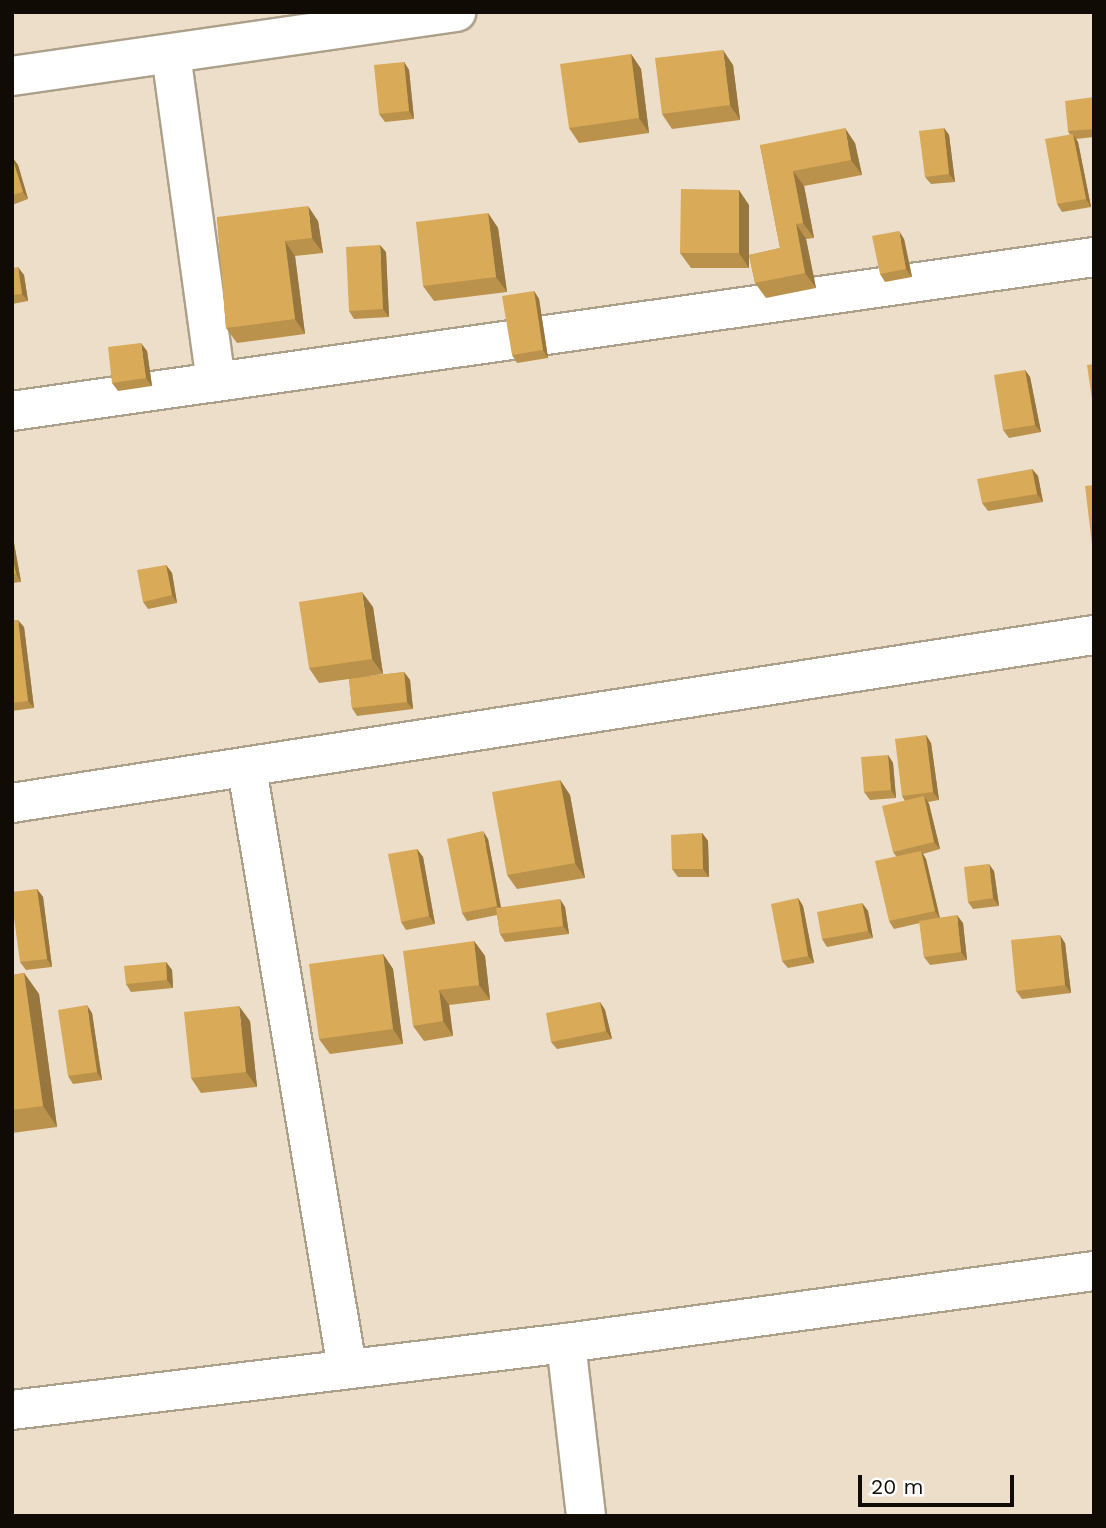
<!DOCTYPE html>
<html>
<head>
<meta charset="utf-8">
<style>
	body { margin:0 }
	#map { position:relative; width:1106px; height:1528px; overflow:hidden; background:#ecdec8; font-family:"Work Sans",sans-serif }
	div>[style] { position:absolute }
	[style*='--x'] { left:calc(var(--x)*1px); top:calc(var(--y)*1px); width:calc(var(--w)*1px); rotate:calc(var(--a)*1deg) }
	.roads { filter:drop-shadow(2px 0 #ada08b) drop-shadow(-2px 0 #ada08b) drop-shadow(0 2px #ada08b) drop-shadow(0 -2px #ada08b) }
	.minor>* { height:38px; margin:-19px; padding:0 19px; transform-origin:19px; border-radius:19px; background:#fff }
	.wall>* { inset:0; background:#bb924c }
	.shaded-wall>* { inset:0; background:#98773e }
	.building>* { inset:0; background:#d9aa58 }
	span { translate:-50% -50%; white-space:nowrap; text-align:center; line-height:1.15; -webkit-text-stroke:6px #fff; paint-order:stroke }
	.frame { position:absolute; inset:0; border:14px solid #100b05; pointer-events:none }
	.scale { position:absolute; left:858px; top:1475px; width:156px; height:32px; box-sizing:border-box; border:4px solid #100b05; border-top:0; padding-left:9px; font-size:21px; line-height:24px; white-space:nowrap; color:#100b05; -webkit-text-stroke:5px #fff; paint-order:stroke }
</style>
</head>
<body>
<div id="map">
	<div class="roads">
		<div class="minor">
			<div style="--x:171;--y:54;--w:330;--a:82.2"></div>
			<div style="--x:12;--y:76;--w:449;--a:-8.2"></div>
			<div style="--x:12;--y:411;--w:1093;--a:-8.1"></div>
			<div style="--x:247;--y:769;--w:607;--a:80.52"></div>
			<div style="--x:12;--y:803;--w:1095;--a:-8.83"></div>
			<div style="--x:566;--y:1343;--w:174;--a:83.4"></div>
			<div style="--x:12;--y:1410;--w:558;--a:-6.9"></div>
			<div style="--x:566;--y:1343;--w:533;--a:-7.77"></div>
		</div>
	</div>
	<div class="wall">
		<div style="clip-path:polygon(631px 54px,641px 69px,649px 133px,579px 143px,569px 128px)"></div>
		<div style="clip-path:polygon(404px 62px,409px 70px,414px 119px,385px 122px,379px 114px)"></div>
		<div style="clip-path:polygon(733px 65px,740px 120px,672px 129px,662px 114px)"></div>
		<div style="clip-path:polygon(1094px 97px,1094px 137px,1076px 139px,1078px 142px,1091px 207px,1062px 212px,1057px 204px,1070px 135px,1068px 131px)"></div>
		<div style="clip-path:polygon(944px 128px,949px 135px,955px 182px,931px 184px,925px 177px)"></div>
		<div style="clip-path:polygon(855px 143px,862px 175px,804px 186px,814px 238px,806px 239px,816px 288px,766px 298px,755px 283px,749px 255px,749px 268px,691px 268px,680px 253px,749px 205px,749px 255px,780px 248px,760px 145px)"></div>
		<div style="clip-path:polygon(12px 157px,18px 165px,28px 199px,12px 205px)"></div>
		<div style="clip-path:polygon(488px 213px,498px 228px,507px 292px,434px 301px,423px 286px)"></div>
		<div style="clip-path:polygon(217px 217px,318px 221px,323px 253px,295px 256px,305px 334px,237px 343px,226px 328px)"></div>
		<div style="clip-path:polygon(904px 239px,912px 277px,885px 282px,880px 274px)"></div>
		<div style="clip-path:polygon(386px 252px,389px 317px,354px 319px,349px 311px)"></div>
		<div style="clip-path:polygon(12px 268px,24px 275px,28px 301px,12px 304px)"></div>
		<div style="clip-path:polygon(534px 291px,539px 299px,548px 358px,517px 363px,512px 355px)"></div>
		<div style="clip-path:polygon(147px 351px,152px 386px,118px 391px,112px 383px)"></div>
		<div style="clip-path:polygon(1025px 370px,1030px 377px,1041px 432px,1009px 438px,1003px 430px)"></div>
		<div style="clip-path:polygon(1032px 469px,1038px 476px,1043px 502px,988px 511px,982px 503px)"></div>
		<div style="clip-path:polygon(12px 532px,21px 582px,12px 583px)"></div>
		<div style="clip-path:polygon(166px 565px,172px 573px,177px 603px,148px 609px,143px 602px)"></div>
		<div style="clip-path:polygon(373px 607px,383px 674px,362px 677px,404px 672px,410px 680px,413px 709px,357px 716px,352px 708px,349px 679px,319px 683px,309px 668px)"></div>
		<div style="clip-path:polygon(12px 620px,24px 627px,34px 708px,12px 711px)"></div>
		<div style="clip-path:polygon(926px 735px,931px 743px,939px 800px,928px 802px,929px 804px,940px 849px,923px 854px,926px 859px,940px 918px,963px 923px,967px 960px,930px 965px,924px 957px,920px 923px,894px 929px,889px 921px,896px 856px,893px 852px,905px 801px,902px 796px)"></div>
		<div style="clip-path:polygon(888px 755px,893px 763px,896px 798px,870px 800px,864px 792px)"></div>
		<div style="clip-path:polygon(560px 780px,570px 795px,585px 878px,517px 889px,507px 875px)"></div>
		<div style="clip-path:polygon(702px 833px,708px 841px,709px 877px,678px 877px,672px 869px)"></div>
		<div style="clip-path:polygon(488px 839px,501px 907px,565px 907px,569px 934px,505px 942px,500px 934px,497px 915px,467px 921px,462px 913px)"></div>
		<div style="clip-path:polygon(417px 849px,423px 857px,435px 924px,406px 930px,401px 922px)"></div>
		<div style="clip-path:polygon(994px 871px,999px 906px,973px 909px,968px 902px)"></div>
		<div style="clip-path:polygon(37px 889px,43px 897px,52px 967px,26px 970px,20px 962px)"></div>
		<div style="clip-path:polygon(798px 898px,803px 906px,814px 963px,788px 968px,782px 961px)"></div>
		<div style="clip-path:polygon(862px 903px,868px 911px,873px 938px,827px 947px,822px 939px)"></div>
		<div style="clip-path:polygon(474px 941px,485px 956px,490px 1000px,449px 1005px,453px 1036px,424px 1041px,413px 1026px)"></div>
		<div style="clip-path:polygon(1065px 943px,1071px 993px,1022px 999px,1016px 991px)"></div>
		<div style="clip-path:polygon(383px 954px,393px 969px,403px 1044px,330px 1054px,319px 1039px)"></div>
		<div style="clip-path:polygon(166px 962px,172px 970px,173px 988px,131px 992px,126px 984px)"></div>
		<div style="clip-path:polygon(24px 973px,39px 994px,57px 1127px,12px 1133px,12px 975px)"></div>
		<div style="clip-path:polygon(600px 1002px,605px 1010px,612px 1039px,557px 1049px,551px 1042px)"></div>
		<div style="clip-path:polygon(92px 1013px,102px 1080px,73px 1084px,68px 1076px)"></div>
		<div style="clip-path:polygon(250px 1021px,257px 1087px,201px 1093px,191px 1078px)"></div>
	</div>
	<div class="shaded-wall">
		<div style="clip-path:polygon(723px 50px,733px 65px,740px 120px,730px 105px)"></div>
		<div style="clip-path:polygon(631px 54px,641px 69px,649px 133px,639px 118px)"></div>
		<div style="clip-path:polygon(404px 62px,409px 70px,414px 119px,409px 111px)"></div>
		<div style="clip-path:polygon(845px 128px,855px 143px,862px 175px,851px 160px)"></div>
		<div style="clip-path:polygon(944px 128px,949px 135px,955px 182px,949px 174px)"></div>
		<div style="clip-path:polygon(1073px 134px,1078px 142px,1091px 207px,1086px 199px)"></div>
		<div style="clip-path:polygon(12px 157px,18px 165px,28px 199px,23px 192px)"></div>
		<div style="clip-path:polygon(793px 171px,804px 186px,814px 238px,803px 223px)"></div>
		<div style="clip-path:polygon(739px 190px,749px 205px,749px 268px,739px 253px)"></div>
		<div style="clip-path:polygon(308px 206px,318px 221px,323px 253px,312px 238px)"></div>
		<div style="clip-path:polygon(488px 213px,498px 228px,507px 292px,496px 277px)"></div>
		<div style="clip-path:polygon(796px 224px,806px 239px,816px 288px,805px 273px)"></div>
		<div style="clip-path:polygon(899px 231px,904px 239px,912px 277px,906px 269px)"></div>
		<div style="clip-path:polygon(285px 241px,295px 256px,305px 334px,295px 319px)"></div>
		<div style="clip-path:polygon(380px 245px,386px 252px,389px 317px,383px 309px)"></div>
		<div style="clip-path:polygon(18px 267px,24px 275px,28px 301px,22px 294px)"></div>
		<div style="clip-path:polygon(534px 291px,539px 299px,548px 358px,543px 350px)"></div>
		<div style="clip-path:polygon(141px 343px,147px 351px,152px 386px,146px 378px)"></div>
		<div style="clip-path:polygon(1025px 370px,1030px 377px,1041px 432px,1035px 425px)"></div>
		<div style="clip-path:polygon(1032px 469px,1038px 476px,1043px 502px,1037px 494px)"></div>
		<div style="clip-path:polygon(12px 532px,21px 582px,16px 574px,12px 554px)"></div>
		<div style="clip-path:polygon(166px 565px,172px 573px,177px 603px,172px 595px)"></div>
		<div style="clip-path:polygon(362px 592px,373px 607px,383px 674px,372px 659px)"></div>
		<div style="clip-path:polygon(18px 620px,24px 627px,34px 708px,28px 701px)"></div>
		<div style="clip-path:polygon(404px 672px,410px 680px,413px 709px,407px 702px)"></div>
		<div style="clip-path:polygon(926px 735px,931px 743px,939px 800px,933px 792px)"></div>
		<div style="clip-path:polygon(888px 755px,893px 763px,896px 798px,891px 790px)"></div>
		<div style="clip-path:polygon(560px 780px,570px 795px,585px 878px,575px 863px)"></div>
		<div style="clip-path:polygon(924px 796px,929px 804px,940px 849px,934px 842px)"></div>
		<div style="clip-path:polygon(483px 831px,488px 839px,502px 914px,497px 906px)"></div>
		<div style="clip-path:polygon(702px 833px,708px 841px,709px 877px,703px 869px)"></div>
		<div style="clip-path:polygon(417px 849px,423px 857px,435px 924px,429px 916px)"></div>
		<div style="clip-path:polygon(921px 851px,926px 859px,940px 919px,935px 911px)"></div>
		<div style="clip-path:polygon(989px 864px,994px 871px,999px 906px,993px 898px)"></div>
		<div style="clip-path:polygon(37px 889px,43px 897px,52px 967px,47px 959px)"></div>
		<div style="clip-path:polygon(798px 898px,803px 906px,814px 963px,808px 956px)"></div>
		<div style="clip-path:polygon(560px 899px,565px 907px,569px 934px,563px 926px)"></div>
		<div style="clip-path:polygon(862px 903px,868px 911px,873px 938px,868px 931px)"></div>
		<div style="clip-path:polygon(957px 915px,963px 923px,967px 960px,961px 952px)"></div>
		<div style="clip-path:polygon(1060px 935px,1065px 943px,1071px 993px,1065px 985px)"></div>
		<div style="clip-path:polygon(474px 941px,485px 956px,490px 1000px,479px 985px)"></div>
		<div style="clip-path:polygon(383px 954px,393px 969px,403px 1044px,393px 1029px)"></div>
		<div style="clip-path:polygon(166px 962px,172px 970px,173px 988px,167px 980px)"></div>
		<div style="clip-path:polygon(24px 973px,39px 994px,57px 1127px,43px 1106px)"></div>
		<div style="clip-path:polygon(439px 990px,449px 1005px,453px 1036px,443px 1021px)"></div>
		<div style="clip-path:polygon(600px 1002px,605px 1010px,612px 1039px,606px 1031px)"></div>
		<div style="clip-path:polygon(87px 1005px,92px 1013px,102px 1080px,97px 1072px)"></div>
		<div style="clip-path:polygon(239px 1006px,250px 1021px,257px 1087px,246px 1072px)"></div>
	</div>
	<div class="building">
		<div style="clip-path:polygon(723px 50px,730px 105px,662px 114px,655px 58px)"></div>
		<div style="clip-path:polygon(631px 54px,639px 118px,569px 128px,560px 64px)"></div>
		<div style="clip-path:polygon(404px 62px,409px 111px,379px 114px,374px 65px)"></div>
		<div style="clip-path:polygon(1094px 97px,1094px 129px,1068px 131px,1065px 101px)"></div>
		<div style="clip-path:polygon(845px 128px,851px 160px,793px 171px,803px 223px,796px 224px,805px 273px,755px 283px,749px 255px,780px 248px,760px 145px)"></div>
		<div style="clip-path:polygon(944px 128px,949px 174px,925px 177px,919px 131px)"></div>
		<div style="clip-path:polygon(1073px 134px,1086px 199px,1057px 204px,1045px 139px)"></div>
		<div style="clip-path:polygon(12px 157px,23px 192px,12px 195px)"></div>
		<div style="clip-path:polygon(681px 189px,739px 190px,739px 253px,680px 253px)"></div>
		<div style="clip-path:polygon(308px 206px,312px 238px,285px 241px,295px 319px,226px 328px,217px 217px)"></div>
		<div style="clip-path:polygon(488px 213px,496px 277px,423px 286px,416px 222px)"></div>
		<div style="clip-path:polygon(899px 231px,906px 269px,880px 274px,872px 236px)"></div>
		<div style="clip-path:polygon(380px 245px,383px 309px,349px 311px,346px 247px)"></div>
		<div style="clip-path:polygon(18px 267px,22px 294px,12px 295px,12px 268px)"></div>
		<div style="clip-path:polygon(534px 291px,543px 350px,512px 355px,502px 296px)"></div>
		<div style="clip-path:polygon(141px 343px,146px 378px,112px 383px,108px 347px)"></div>
		<div style="clip-path:polygon(1094px 364px,1094px 413px,1087px 365px)"></div>
		<div style="clip-path:polygon(1025px 370px,1035px 425px,1003px 430px,994px 375px)"></div>
		<div style="clip-path:polygon(1032px 469px,1037px 494px,982px 503px,977px 479px)"></div>
		<div style="clip-path:polygon(1094px 485px,1094px 552px,1093px 552px,1085px 486px)"></div>
		<div style="clip-path:polygon(12px 554px,16px 574px,12px 574px)"></div>
		<div style="clip-path:polygon(166px 565px,172px 595px,143px 602px,137px 570px)"></div>
		<div style="clip-path:polygon(362px 592px,372px 659px,309px 668px,299px 602px)"></div>
		<div style="clip-path:polygon(12px 620px,18px 620px,28px 701px,12px 703px)"></div>
		<div style="clip-path:polygon(404px 672px,407px 702px,352px 708px,349px 679px)"></div>
		<div style="clip-path:polygon(926px 735px,933px 792px,902px 796px,895px 739px)"></div>
		<div style="clip-path:polygon(888px 755px,891px 790px,864px 792px,861px 757px)"></div>
		<div style="clip-path:polygon(560px 780px,575px 863px,507px 875px,492px 792px)"></div>
		<div style="clip-path:polygon(924px 796px,934px 842px,893px 852px,882px 806px)"></div>
		<div style="clip-path:polygon(483px 831px,497px 906px,462px 913px,447px 839px)"></div>
		<div style="clip-path:polygon(702px 833px,703px 869px,672px 869px,671px 835px)"></div>
		<div style="clip-path:polygon(417px 849px,429px 916px,401px 922px,388px 854px)"></div>
		<div style="clip-path:polygon(921px 851px,935px 911px,889px 921px,875px 861px)"></div>
		<div style="clip-path:polygon(989px 864px,993px 898px,968px 902px,964px 867px)"></div>
		<div style="clip-path:polygon(37px 889px,47px 959px,20px 962px,12px 903px,12px 892px)"></div>
		<div style="clip-path:polygon(798px 898px,808px 956px,782px 961px,771px 904px)"></div>
		<div style="clip-path:polygon(560px 899px,563px 926px,500px 934px,496px 908px)"></div>
		<div style="clip-path:polygon(862px 903px,868px 931px,822px 939px,817px 912px)"></div>
		<div style="clip-path:polygon(957px 915px,961px 952px,924px 957px,919px 921px)"></div>
		<div style="clip-path:polygon(1060px 935px,1065px 985px,1016px 991px,1011px 940px)"></div>
		<div style="clip-path:polygon(474px 941px,479px 985px,439px 990px,443px 1021px,413px 1026px,403px 951px)"></div>
		<div style="clip-path:polygon(383px 954px,393px 1029px,319px 1039px,309px 964px)"></div>
		<div style="clip-path:polygon(166px 962px,167px 980px,126px 984px,124px 966px)"></div>
		<div style="clip-path:polygon(24px 973px,43px 1106px,12px 1110px,12px 975px)"></div>
		<div style="clip-path:polygon(600px 1002px,606px 1031px,551px 1042px,546px 1013px)"></div>
		<div style="clip-path:polygon(87px 1005px,97px 1072px,68px 1076px,58px 1010px)"></div>
		<div style="clip-path:polygon(239px 1006px,246px 1072px,191px 1078px,184px 1012px)"></div>
	</div>
	<div class="frame"></div>
	<div class="scale">20 m</div>
</div>
</body>
</html>
